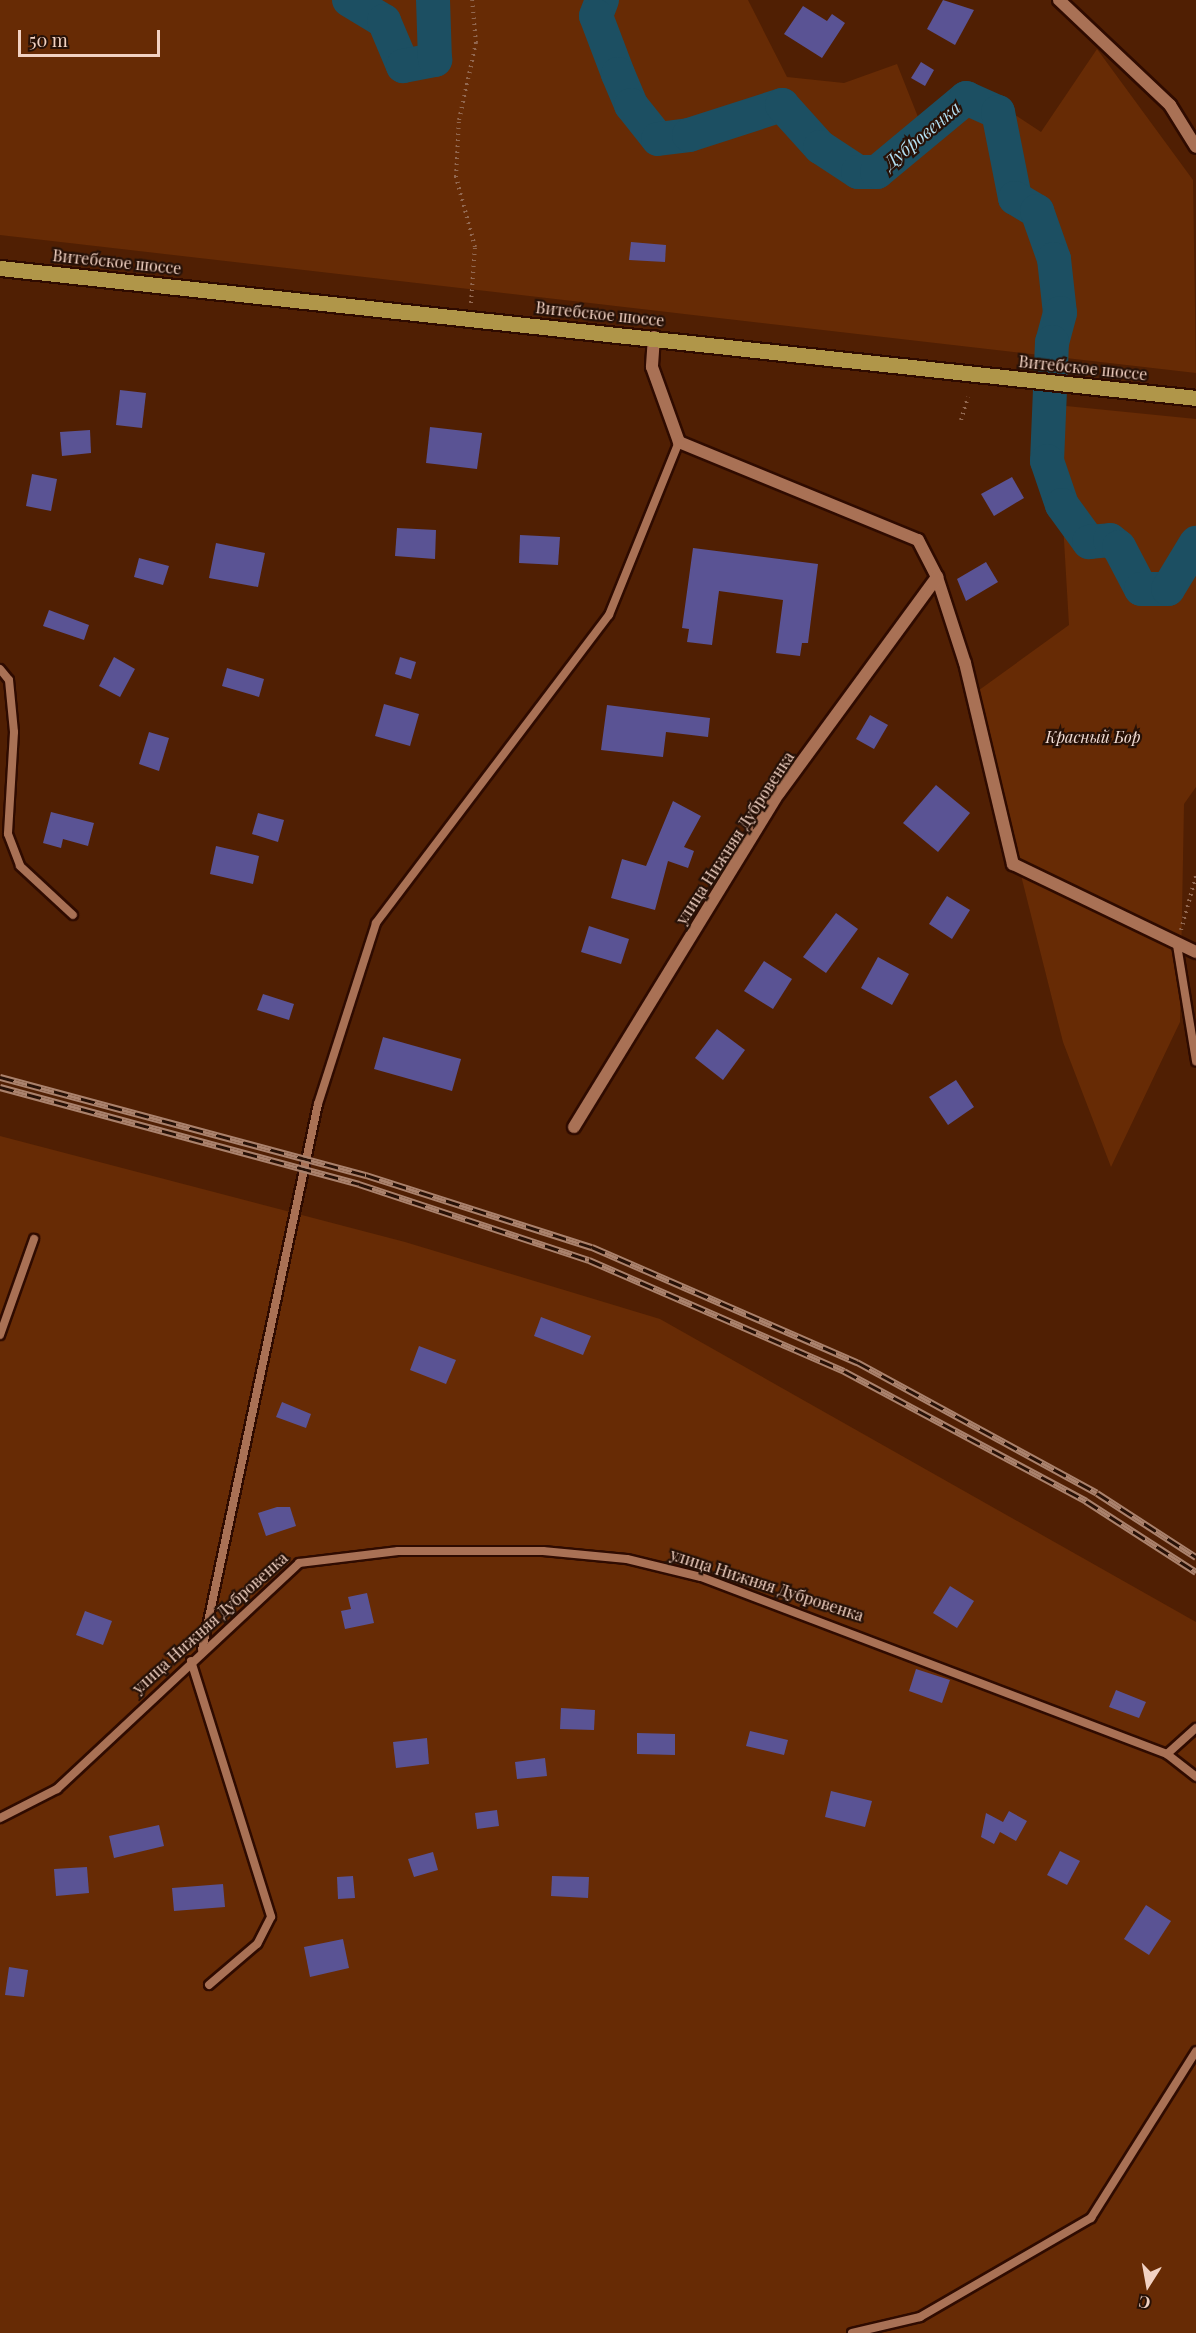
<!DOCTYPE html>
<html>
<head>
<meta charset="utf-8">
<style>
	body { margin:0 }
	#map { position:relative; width:1196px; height:2333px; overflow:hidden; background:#501f03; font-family:"Playfair Display",serif }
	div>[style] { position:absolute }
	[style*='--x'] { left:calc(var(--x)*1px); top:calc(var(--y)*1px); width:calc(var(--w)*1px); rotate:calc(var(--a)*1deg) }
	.green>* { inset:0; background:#672b05 }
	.river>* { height:34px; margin:-17px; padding:0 17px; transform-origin:17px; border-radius:17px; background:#1c4f62 }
	.building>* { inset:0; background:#5a5394 }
	.path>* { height:4px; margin-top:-2px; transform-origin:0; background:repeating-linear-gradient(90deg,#926851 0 1.5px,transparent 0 6px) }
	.roads { filter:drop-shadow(2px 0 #2f0b00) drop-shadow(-2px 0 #2f0b00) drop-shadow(0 2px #2f0b00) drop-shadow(0 -2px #2f0b00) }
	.lane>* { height:8px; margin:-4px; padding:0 4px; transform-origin:4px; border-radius:4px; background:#a97155 }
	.street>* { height:12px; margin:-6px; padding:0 6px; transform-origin:6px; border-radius:6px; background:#a97155 }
	.primary>* { height:15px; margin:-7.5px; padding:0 7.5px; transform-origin:7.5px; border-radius:7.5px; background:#b09649 }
	.rail>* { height:7px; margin-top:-3.5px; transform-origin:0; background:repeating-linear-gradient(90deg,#271107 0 14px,#aa826d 0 28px); box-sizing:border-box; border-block:2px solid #aa826d }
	span { translate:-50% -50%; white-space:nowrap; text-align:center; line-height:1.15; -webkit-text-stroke:4.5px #271107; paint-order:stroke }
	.street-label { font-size:16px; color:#f2d2c3 }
	.park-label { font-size:16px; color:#f3ded5; font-style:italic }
	.water-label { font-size:18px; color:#b2dff2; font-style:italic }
	.north { position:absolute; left:1118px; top:2255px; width:60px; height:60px; -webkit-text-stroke:4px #271107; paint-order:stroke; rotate:191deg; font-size:16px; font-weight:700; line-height:24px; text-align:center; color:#f2d2c3 }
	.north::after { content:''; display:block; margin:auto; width:21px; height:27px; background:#f2d2c3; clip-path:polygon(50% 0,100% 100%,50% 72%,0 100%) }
	.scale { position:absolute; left:18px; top:30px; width:142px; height:27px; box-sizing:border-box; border:3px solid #f2d2c3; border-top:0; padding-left:8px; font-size:18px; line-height:21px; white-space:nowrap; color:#f2d2c3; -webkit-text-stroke:4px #271107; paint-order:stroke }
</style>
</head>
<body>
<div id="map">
	<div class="green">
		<div style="clip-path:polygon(0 0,748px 0,787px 77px,844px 83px,897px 64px,918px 117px,971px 86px,1041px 132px,1097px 49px,1193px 180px,1196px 373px,0 235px)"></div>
		<div style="clip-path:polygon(1056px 405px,1196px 419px,1196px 787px,1184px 804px,1180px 1022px,1111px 1167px,1063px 1042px,975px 693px,1069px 625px)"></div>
		<div style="clip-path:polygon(0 1136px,405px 1242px,660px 1319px,1196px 1622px,1196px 2333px,0 2333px)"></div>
	</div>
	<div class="river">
		<div style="--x:349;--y:0;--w:41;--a:31"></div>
		<div style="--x:384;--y:21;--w:49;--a:67.1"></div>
		<div style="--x:403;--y:66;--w:33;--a:-11"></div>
		<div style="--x:435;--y:60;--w:60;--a:-91.9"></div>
		<div style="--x:602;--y:0;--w:17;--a:111"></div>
		<div style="--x:596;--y:16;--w:62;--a:69.2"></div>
		<div style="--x:618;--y:74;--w:34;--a:67"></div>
		<div style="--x:631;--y:105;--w:43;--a:51.5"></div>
		<div style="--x:658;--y:139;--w:31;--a:-7"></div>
		<div style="--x:689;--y:135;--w:98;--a:-17.9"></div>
		<div style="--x:782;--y:105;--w:57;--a:47.9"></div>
		<div style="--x:820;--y:147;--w:45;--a:33.3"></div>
		<div style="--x:858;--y:172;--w:19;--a:0"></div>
		<div style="--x:877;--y:172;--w:116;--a:-39.7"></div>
		<div style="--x:966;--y:98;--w:35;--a:24"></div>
		<div style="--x:998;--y:112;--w:88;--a:78.8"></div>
		<div style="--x:1015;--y:198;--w:26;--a:31"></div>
		<div style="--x:1037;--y:211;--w:51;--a:70.5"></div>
		<div style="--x:1054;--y:259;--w:54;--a:83.7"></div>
		<div style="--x:1060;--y:313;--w:30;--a:105"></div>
		<div style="--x:1052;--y:342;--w:119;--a:92.4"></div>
		<div style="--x:1047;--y:461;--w:46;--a:71.2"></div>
		<div style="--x:1062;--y:505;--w:46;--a:53.9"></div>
		<div style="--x:1089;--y:542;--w:21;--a:-5"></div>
		<div style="--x:1110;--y:540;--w:11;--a:38"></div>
		<div style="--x:1119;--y:547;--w:47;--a:62.4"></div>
		<div style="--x:1141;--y:589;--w:27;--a:0"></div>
		<div style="--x:1168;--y:589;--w:54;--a:-58.7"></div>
	</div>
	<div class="building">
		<div style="clip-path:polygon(943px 0,974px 10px,955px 45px,927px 29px)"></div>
		<div style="clip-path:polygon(803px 6px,827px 21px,832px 14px,845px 23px,822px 58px,784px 34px)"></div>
		<div style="clip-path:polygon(921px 62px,934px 70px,925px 86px,911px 78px)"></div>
		<div style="clip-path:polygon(631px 242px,666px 245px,665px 262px,629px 260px)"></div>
		<div style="clip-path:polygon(120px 390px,146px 393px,142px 428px,116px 425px)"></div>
		<div style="clip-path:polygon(430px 427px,482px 433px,477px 469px,426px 463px)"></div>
		<div style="clip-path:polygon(90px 430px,91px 453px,62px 456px,60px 432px)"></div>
		<div style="clip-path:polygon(32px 474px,57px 479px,51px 511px,26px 506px)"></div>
		<div style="clip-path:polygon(1012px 477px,1024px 498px,994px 516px,981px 494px)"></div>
		<div style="clip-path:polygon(397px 528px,436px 530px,435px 559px,395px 556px)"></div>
		<div style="clip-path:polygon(520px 535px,560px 537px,558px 565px,519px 563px)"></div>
		<div style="clip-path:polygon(216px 543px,265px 553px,258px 587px,209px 578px)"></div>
		<div style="clip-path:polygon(693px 548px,818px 564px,808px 643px,802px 643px,800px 656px,776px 653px,783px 600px,719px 591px,712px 645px,687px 642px,689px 629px,682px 628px)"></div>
		<div style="clip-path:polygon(139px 558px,169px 566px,163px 585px,134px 577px)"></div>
		<div style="clip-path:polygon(986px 562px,998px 582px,966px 601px,957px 579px)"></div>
		<div style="clip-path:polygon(49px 610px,89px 625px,84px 640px,43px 626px)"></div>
		<div style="clip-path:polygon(114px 657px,135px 669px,120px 697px,99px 686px)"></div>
		<div style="clip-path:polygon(400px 657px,416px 662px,411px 679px,395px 674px)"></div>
		<div style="clip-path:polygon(227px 668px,264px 679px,259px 697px,222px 686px)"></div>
		<div style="clip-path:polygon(384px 704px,419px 714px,410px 746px,375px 736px)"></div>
		<div style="clip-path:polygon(607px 705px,710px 718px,708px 737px,666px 732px,663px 757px,601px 750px)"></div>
		<div style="clip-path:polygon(870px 715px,888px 725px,874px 749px,856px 739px)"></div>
		<div style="clip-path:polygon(149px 732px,169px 738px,159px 771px,139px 764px)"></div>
		<div style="clip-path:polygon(936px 785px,970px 813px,938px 852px,903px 823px)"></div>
		<div style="clip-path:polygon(673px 801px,701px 816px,684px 847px,694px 851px,688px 868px,668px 861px,655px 910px,611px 898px,622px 859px,646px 866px)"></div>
		<div style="clip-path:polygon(51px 812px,94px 823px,88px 846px,63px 839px,61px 848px,43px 843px)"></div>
		<div style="clip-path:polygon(258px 813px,284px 820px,278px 842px,252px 834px)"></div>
		<div style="clip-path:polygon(216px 846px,259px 856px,253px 884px,210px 874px)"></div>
		<div style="clip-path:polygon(947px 896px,970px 910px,952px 939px,929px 924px)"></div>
		<div style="clip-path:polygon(836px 913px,858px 929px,826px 973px,803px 957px)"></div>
		<div style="clip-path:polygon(589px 926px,629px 939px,621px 964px,581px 952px)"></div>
		<div style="clip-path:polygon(878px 957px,909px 974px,892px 1005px,861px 988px)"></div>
		<div style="clip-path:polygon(764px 961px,792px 979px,773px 1009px,744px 991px)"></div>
		<div style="clip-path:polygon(263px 994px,294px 1004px,289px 1020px,257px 1010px)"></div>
		<div style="clip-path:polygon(717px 1029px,745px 1050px,723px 1080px,695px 1058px)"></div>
		<div style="clip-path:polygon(383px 1037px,461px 1059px,452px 1091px,374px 1069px)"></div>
		<div style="clip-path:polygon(956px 1080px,974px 1107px,948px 1125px,929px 1097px)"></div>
		<div style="clip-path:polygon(541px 1317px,591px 1336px,583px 1355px,534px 1336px)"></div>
		<div style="clip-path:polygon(419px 1346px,456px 1360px,446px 1384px,410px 1370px)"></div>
		<div style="clip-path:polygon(282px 1402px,311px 1414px,306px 1428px,276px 1417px)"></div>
		<div style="clip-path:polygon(277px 1507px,290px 1507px,296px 1526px,266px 1536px,258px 1513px)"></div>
		<div style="clip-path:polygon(950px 1586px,974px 1601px,957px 1628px,933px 1613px)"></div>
		<div style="clip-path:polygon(367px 1593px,374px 1623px,345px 1629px,341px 1611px,351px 1609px,348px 1597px)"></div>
		<div style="clip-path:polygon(85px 1611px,112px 1621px,103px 1645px,76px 1635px)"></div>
		<div style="clip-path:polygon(916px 1669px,950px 1680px,942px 1703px,909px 1691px)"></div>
		<div style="clip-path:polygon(1116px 1690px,1146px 1702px,1139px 1718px,1109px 1707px)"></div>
		<div style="clip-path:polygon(561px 1708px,595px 1710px,594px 1730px,560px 1729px)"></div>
		<div style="clip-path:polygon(750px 1731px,788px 1740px,784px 1755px,746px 1746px)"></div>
		<div style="clip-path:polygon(637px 1733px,675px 1734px,675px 1755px,637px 1754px)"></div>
		<div style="clip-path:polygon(427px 1738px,429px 1764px,396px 1768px,393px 1742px)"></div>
		<div style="clip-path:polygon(545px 1758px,547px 1776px,517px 1779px,515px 1762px)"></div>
		<div style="clip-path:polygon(831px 1791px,872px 1801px,865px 1827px,825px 1817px)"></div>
		<div style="clip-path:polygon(497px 1810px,499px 1826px,477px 1829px,475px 1813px)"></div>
		<div style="clip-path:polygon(1009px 1811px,1027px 1821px,1016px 1841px,1000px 1832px,994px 1844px,981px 1837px,986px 1813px,1003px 1822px)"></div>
		<div style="clip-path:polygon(159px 1825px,164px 1846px,114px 1858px,109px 1836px)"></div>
		<div style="clip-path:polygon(1060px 1851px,1080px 1861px,1067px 1885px,1047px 1875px)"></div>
		<div style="clip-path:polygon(433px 1852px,438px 1870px,414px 1877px,408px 1859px)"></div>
		<div style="clip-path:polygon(87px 1867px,89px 1893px,56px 1896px,54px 1869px)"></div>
		<div style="clip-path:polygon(353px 1876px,355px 1898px,338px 1899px,337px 1877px)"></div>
		<div style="clip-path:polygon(552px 1876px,589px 1877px,588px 1898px,551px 1896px)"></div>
		<div style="clip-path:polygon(223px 1884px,225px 1907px,174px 1911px,172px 1888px)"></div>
		<div style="clip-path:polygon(1146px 1905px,1171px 1921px,1149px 1955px,1124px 1939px)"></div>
		<div style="clip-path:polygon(343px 1939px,349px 1968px,310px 1977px,304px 1947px)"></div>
		<div style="clip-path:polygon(9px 1967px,28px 1970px,24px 1997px,5px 1995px)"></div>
	</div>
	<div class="path">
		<div style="--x:471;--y:303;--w:56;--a:-85.9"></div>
		<div style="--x:475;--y:247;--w:73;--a:-105.2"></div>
		<div style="--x:456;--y:177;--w:57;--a:-87"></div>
		<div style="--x:459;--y:120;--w:79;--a:-77.6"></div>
		<div style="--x:476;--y:43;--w:43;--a:-95.3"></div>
		<div style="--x:961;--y:420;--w:24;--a:-73"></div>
		<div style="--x:1181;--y:930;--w:56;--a:-74.5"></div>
	</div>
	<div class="roads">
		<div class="lane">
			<div style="--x:0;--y:669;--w:14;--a:51"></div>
			<div style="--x:9;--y:680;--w:52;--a:84.5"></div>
			<div style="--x:14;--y:732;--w:102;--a:93.4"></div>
			<div style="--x:8;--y:834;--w:34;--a:69"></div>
			<div style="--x:20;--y:866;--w:72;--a:42.8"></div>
			<div style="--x:1177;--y:945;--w:118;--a:80.7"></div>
			<div style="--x:0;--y:1335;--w:102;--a:-70.5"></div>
			<div style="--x:202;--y:1650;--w:558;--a:-78.01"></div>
			<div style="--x:318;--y:1104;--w:190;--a:-72.2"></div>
			<div style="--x:376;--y:923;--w:386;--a:-52.9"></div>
			<div style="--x:609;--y:615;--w:187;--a:-68"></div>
			<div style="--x:191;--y:1661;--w:268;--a:72.6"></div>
			<div style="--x:271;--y:1917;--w:30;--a:117"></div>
			<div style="--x:257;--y:1944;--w:63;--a:139.5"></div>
			<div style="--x:1167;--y:1754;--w:39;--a:-42"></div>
			<div style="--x:0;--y:1818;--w:64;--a:-27"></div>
			<div style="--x:57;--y:1789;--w:331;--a:-43"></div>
			<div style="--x:299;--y:1563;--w:100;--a:-6.9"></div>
			<div style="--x:398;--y:1551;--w:145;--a:0"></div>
			<div style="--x:543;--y:1551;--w:84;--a:5.4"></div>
			<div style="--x:627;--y:1559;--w:76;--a:13.7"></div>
			<div style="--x:701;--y:1577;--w:498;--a:20.8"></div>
			<div style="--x:1167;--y:1754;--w:37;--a:38"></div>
			<div style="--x:852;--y:2333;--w:70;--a:-13.2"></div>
			<div style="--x:920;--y:2317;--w:198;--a:-30.1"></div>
			<div style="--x:1091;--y:2218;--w:197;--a:-57.8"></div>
		</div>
		<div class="street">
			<div style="--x:1059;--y:0;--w:153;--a:43.4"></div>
			<div style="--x:1170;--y:105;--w:49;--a:58.2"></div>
			<div style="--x:654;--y:337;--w:30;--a:94"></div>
			<div style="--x:652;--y:367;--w:80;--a:70.2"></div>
			<div style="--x:679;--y:442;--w:258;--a:22.3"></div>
			<div style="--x:918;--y:540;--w:42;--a:62.8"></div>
			<div style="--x:937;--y:577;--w:90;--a:72"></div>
			<div style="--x:965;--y:663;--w:207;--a:76.6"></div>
			<div style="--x:1013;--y:864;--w:203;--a:25.7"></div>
			<div style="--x:574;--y:1127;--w:392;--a:-58.5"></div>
			<div style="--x:779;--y:793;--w:268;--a:-53.8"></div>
		</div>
		<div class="primary">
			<div style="--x:0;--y:268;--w:1203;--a:6.2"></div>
		</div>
	</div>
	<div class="rail">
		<div style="--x:0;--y:1077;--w:379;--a:15"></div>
		<div style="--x:366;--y:1175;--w:237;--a:17.7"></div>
		<div style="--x:592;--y:1247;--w:289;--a:23.5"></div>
		<div style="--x:857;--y:1362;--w:273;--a:28.6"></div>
		<div style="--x:1097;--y:1493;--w:118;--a:32.9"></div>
		<div style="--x:0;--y:1087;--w:372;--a:15.1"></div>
		<div style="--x:359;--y:1184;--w:242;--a:18.3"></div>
		<div style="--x:589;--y:1260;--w:278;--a:23.5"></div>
		<div style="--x:844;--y:1371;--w:275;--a:28.2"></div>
		<div style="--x:1086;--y:1501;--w:131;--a:32.8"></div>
	</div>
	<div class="street-label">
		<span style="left:117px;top:262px;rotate:6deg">Витебское шоссе</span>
		<span style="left:600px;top:314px;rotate:6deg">Витебское шоссе</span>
		<span style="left:1083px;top:368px;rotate:6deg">Витебское шоссе</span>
		<span style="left:735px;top:838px;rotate:-57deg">улица Нижняя Дубровенка</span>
		<span style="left:767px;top:1585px;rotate:18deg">улица Нижняя Дубровенка</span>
		<span style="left:210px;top:1623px;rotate:-42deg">улица Нижняя Дубровенка</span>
	</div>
	<div class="park-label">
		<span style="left:1093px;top:737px">Красный Бор</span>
	</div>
	<div class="water-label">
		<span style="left:922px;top:135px;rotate:-40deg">Дубровенка</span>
	</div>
	<div class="north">С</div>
	<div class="scale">50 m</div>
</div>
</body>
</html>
